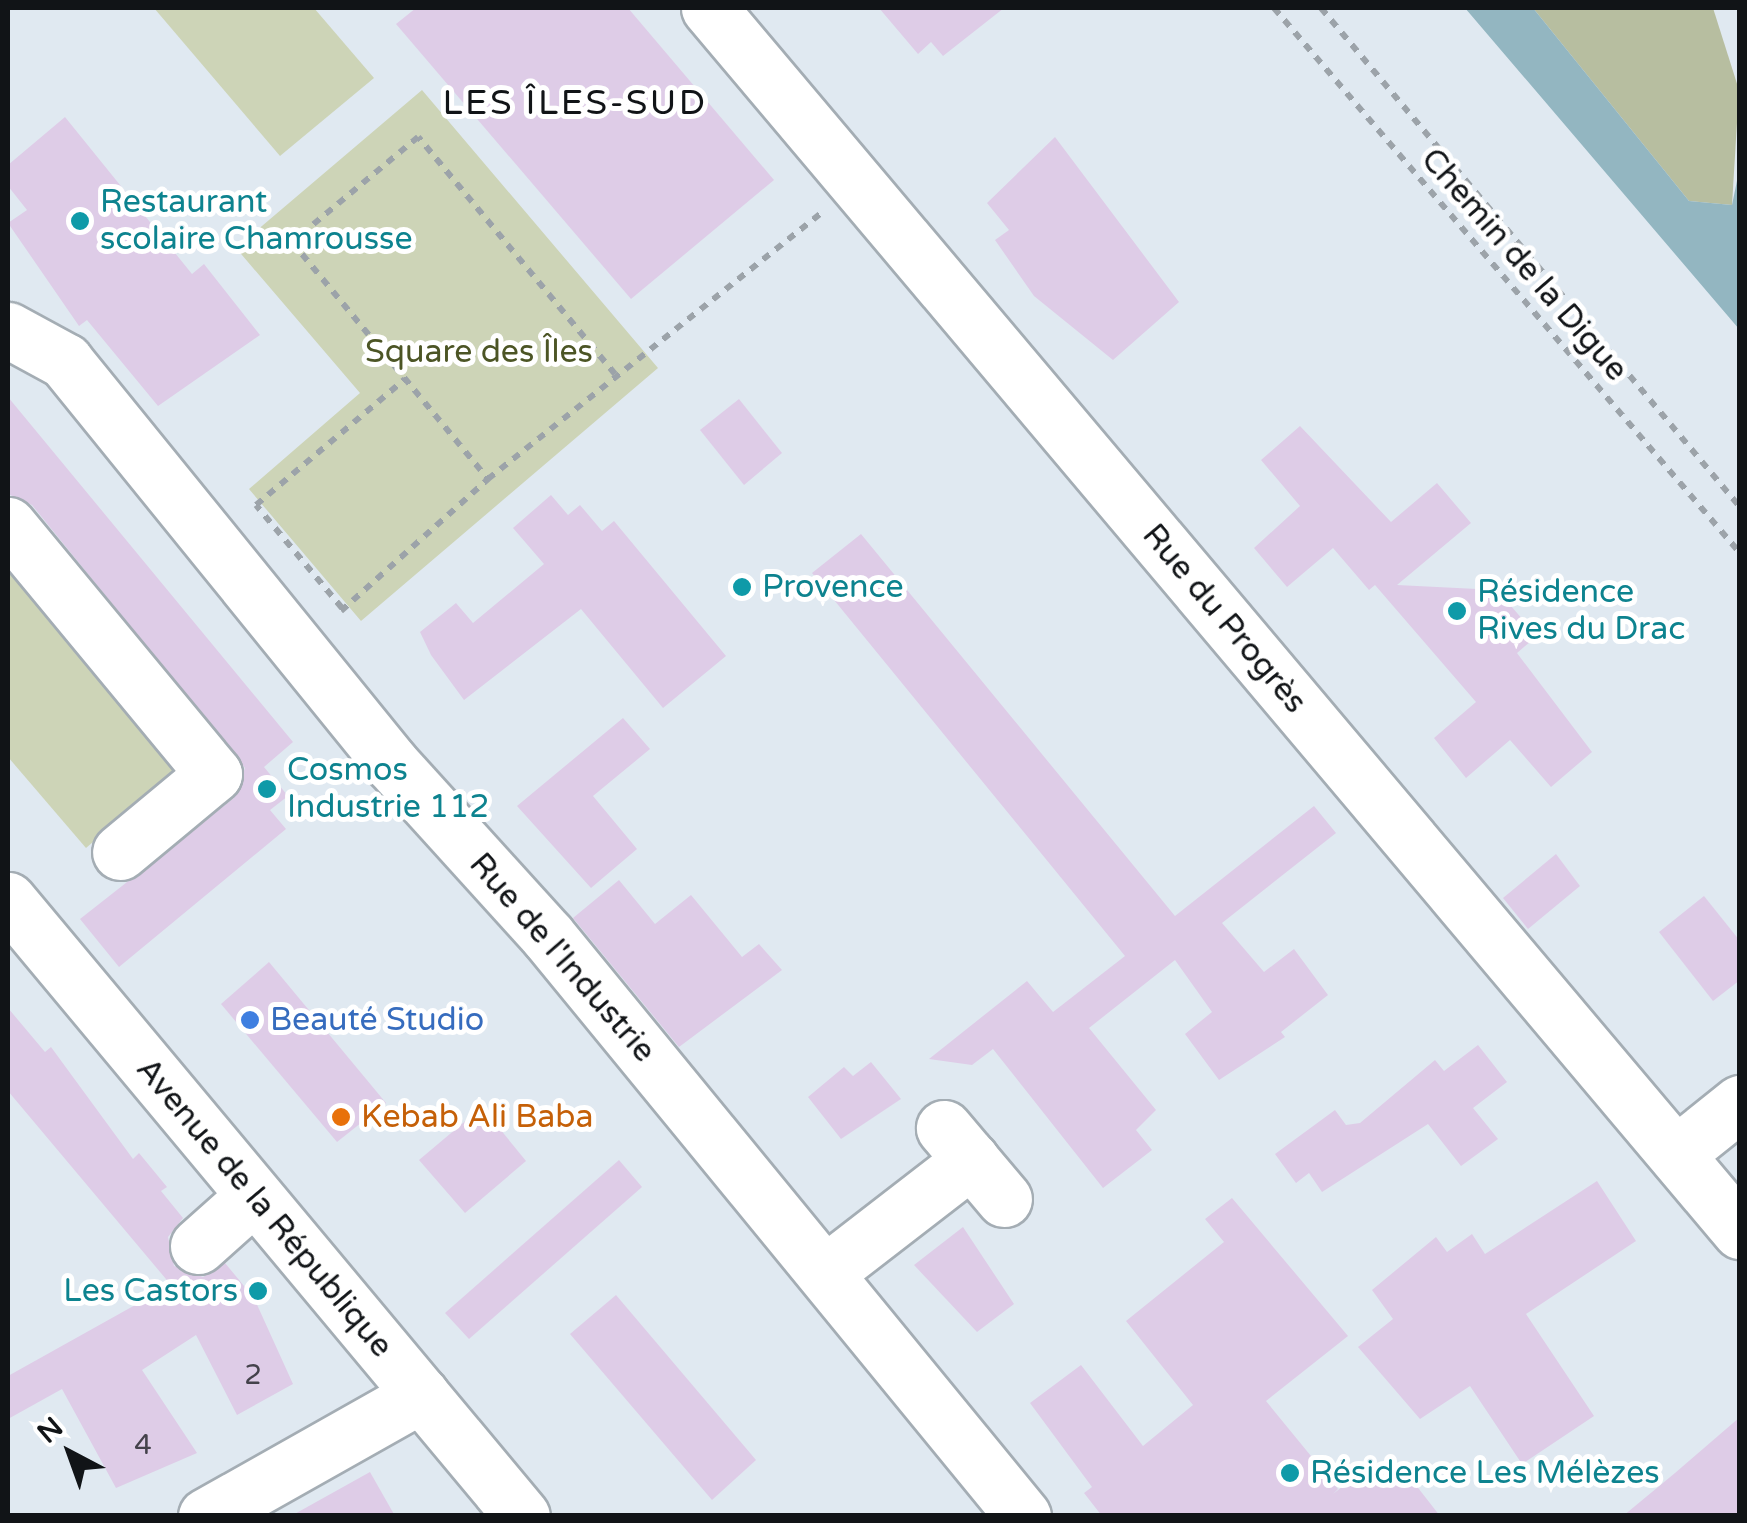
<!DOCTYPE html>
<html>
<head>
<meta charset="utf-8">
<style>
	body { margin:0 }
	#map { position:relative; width:1747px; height:1523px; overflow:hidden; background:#e0e9f1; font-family:"Varela Round",sans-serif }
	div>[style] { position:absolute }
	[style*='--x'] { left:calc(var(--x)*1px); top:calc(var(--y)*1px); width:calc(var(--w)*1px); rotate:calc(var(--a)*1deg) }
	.green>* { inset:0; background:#cdd4b7 }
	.forest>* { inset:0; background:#b7bea0 }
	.water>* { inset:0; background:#93b6c1 }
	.building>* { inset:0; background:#decce7 }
	.path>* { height:6px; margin-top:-3px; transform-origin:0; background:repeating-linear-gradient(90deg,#9ca3a9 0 8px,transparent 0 16px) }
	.roads { filter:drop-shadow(2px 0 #a4adb4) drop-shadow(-2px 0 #a4adb4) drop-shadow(0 2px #a4adb4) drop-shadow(0 -2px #a4adb4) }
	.minor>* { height:55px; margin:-27.5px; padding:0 27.5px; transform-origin:27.5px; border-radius:27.5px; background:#fff }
	.dots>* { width:28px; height:28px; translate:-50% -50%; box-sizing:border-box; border:5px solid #fff; border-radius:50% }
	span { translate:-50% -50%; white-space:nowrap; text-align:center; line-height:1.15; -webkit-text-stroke:10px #fff; paint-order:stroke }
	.number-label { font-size:28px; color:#44424b }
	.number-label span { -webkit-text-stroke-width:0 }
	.culture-label { font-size:32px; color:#0d838f }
	.left { translate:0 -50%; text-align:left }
	.right { translate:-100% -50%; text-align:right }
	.street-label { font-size:32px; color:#111417 }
	.park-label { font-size:32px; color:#4c5525 }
	.shop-label { font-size:32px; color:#366cbe }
	.food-label { font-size:32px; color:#c56008 }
	.neighbourhood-label { font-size:35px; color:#111417; letter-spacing:2.5px }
	.frame { position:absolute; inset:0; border:10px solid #111417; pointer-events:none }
	.north { position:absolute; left:20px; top:1403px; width:100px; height:100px; -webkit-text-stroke:8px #fff; paint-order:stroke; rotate:319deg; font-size:28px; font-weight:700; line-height:40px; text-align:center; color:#111417 }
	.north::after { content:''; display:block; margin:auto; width:35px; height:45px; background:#111417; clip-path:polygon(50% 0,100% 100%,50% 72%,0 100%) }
</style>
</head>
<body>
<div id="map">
	<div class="green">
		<div style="clip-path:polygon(154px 8px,314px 8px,374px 78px,280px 156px)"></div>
		<div style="clip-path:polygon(422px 90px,658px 368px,361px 621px,249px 489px,360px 393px,236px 248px)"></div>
		<div style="clip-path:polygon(8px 557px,186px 762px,86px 848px,8px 757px)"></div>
	</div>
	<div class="forest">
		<div style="clip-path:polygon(1533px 8px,1713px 8px,1739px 90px,1732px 205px,1689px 201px)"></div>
	</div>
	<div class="water">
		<div style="clip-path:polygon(1465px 8px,1533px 8px,1689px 201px,1732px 205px,1739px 171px,1739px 329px)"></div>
	</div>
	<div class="building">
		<div style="clip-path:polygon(416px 8px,628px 8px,774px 180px,631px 299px,396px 24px)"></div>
		<div style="clip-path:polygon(879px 8px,1004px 8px,943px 56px,931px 42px,918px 54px)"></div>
		<div style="clip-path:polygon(65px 117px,192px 274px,204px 264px,260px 335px,158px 406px,87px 320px,79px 326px,8px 223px,27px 210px,8px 186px,8px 165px)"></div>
		<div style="clip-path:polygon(1055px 137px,1179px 302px,1113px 360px,1034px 296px,995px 240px,1009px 230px,987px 203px)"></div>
		<div style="clip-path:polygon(8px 397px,293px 742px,264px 767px,288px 796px,270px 810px,286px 829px,119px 967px,80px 919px,234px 798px,245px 768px,32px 505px,8px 494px)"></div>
		<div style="clip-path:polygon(739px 399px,782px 453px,744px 485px,700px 430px)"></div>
		<div style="clip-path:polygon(1300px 426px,1391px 522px,1437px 483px,1471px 523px,1397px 585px,1497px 590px,1537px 636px,1517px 653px,1592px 752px,1551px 787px,1510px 740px,1466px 778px,1434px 738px,1476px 702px,1375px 585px,1369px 590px,1333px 548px,1287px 587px,1254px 548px,1300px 506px,1261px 460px)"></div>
		<div style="clip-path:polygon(551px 495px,568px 515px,580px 505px,602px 531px,614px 521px,726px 656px,663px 708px,581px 609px,464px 700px,431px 655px,420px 632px,456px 603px,473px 623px,544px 564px,513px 528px)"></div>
		<div style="clip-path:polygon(861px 534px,1175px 916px,1314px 806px,1336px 833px,1222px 923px,1264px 972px,1294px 949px,1328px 995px,1281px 1032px,1285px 1037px,1219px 1080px,1185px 1034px,1212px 1012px,1175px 960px,1089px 1028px,1156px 1110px,1136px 1130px,1152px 1150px,1103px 1188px,993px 1049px,972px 1065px,929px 1059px,1027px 981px,1053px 1012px,1125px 956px,812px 573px)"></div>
		<div style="clip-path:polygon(623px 718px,650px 749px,593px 796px,637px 849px,591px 888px,517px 806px)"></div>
		<div style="clip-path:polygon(1556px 854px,1580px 886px,1528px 929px,1503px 898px)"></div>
		<div style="clip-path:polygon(619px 880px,655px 924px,691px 895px,742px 957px,759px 944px,782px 970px,679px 1047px,573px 918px)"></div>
		<div style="clip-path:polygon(1704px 896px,1740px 941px,1740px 980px,1713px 1001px,1659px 932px)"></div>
		<div style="clip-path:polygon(269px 962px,386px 1103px,337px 1142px,221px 1004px)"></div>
		<div style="clip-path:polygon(8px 1008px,45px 1052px,51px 1047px,133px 1159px,139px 1153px,167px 1187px,161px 1191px,183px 1218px,168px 1237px,174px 1266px,203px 1277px,225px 1263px,254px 1298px,293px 1384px,237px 1415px,196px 1335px,142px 1370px,197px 1453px,116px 1488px,62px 1389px,8px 1419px,8px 1376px,171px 1285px,8px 1091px)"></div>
		<div style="clip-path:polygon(1478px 1045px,1507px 1082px,1473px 1108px,1498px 1139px,1461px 1166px,1428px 1124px,1322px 1192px,1309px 1173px,1296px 1183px,1275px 1154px,1335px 1110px,1346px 1125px,1360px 1123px,1435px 1060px,1444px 1071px)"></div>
		<div style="clip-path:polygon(871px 1062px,901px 1099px,841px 1139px,808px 1097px,844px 1067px,853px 1076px)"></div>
		<div style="clip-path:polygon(482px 1107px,526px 1161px,465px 1213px,419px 1160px)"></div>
		<div style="clip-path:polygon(619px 1160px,642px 1187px,469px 1339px,445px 1313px)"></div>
		<div style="clip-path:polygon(1597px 1181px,1636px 1241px,1526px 1314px,1594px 1416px,1522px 1464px,1470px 1386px,1420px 1419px,1358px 1347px,1393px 1319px,1372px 1290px,1436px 1237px,1447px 1252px,1472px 1234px,1485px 1254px)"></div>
		<div style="clip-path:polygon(1232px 1198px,1348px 1336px,1266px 1401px,1338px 1489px,1333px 1494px,1366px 1468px,1379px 1483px,1401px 1466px,1440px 1516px,1102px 1516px,1084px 1493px,1092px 1487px,1030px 1403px,1081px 1365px,1143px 1446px,1193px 1405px,1126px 1321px,1224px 1242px,1205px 1219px)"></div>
		<div style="clip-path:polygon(963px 1227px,1014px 1304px,977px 1332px,914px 1265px)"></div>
		<div style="clip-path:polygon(616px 1295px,756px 1460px,712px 1500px,570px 1334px)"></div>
		<div style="clip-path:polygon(1740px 1417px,1740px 1516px,1623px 1516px,1675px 1473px)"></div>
		<div style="clip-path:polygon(370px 1472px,395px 1516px,291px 1516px)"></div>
	</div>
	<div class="path">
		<div style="--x:1274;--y:8;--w:717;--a:49.47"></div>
		<div style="--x:1321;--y:8;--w:652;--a:49.98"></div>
		<div style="--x:615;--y:374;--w:308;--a:-129.7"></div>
		<div style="--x:418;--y:137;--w:164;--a:140.2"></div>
		<div style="--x:292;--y:242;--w:308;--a:50.4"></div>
		<div style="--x:488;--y:479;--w:425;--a:-38.6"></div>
		<div style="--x:342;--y:608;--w:134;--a:-129.9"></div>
		<div style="--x:256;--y:505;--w:195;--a:-40.2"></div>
		<div style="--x:341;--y:611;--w:198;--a:-41.9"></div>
	</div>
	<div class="roads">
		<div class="minor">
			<div style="--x:709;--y:8;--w:1600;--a:49.87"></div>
			<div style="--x:8;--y:330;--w:65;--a:28.5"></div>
			<div style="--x:65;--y:361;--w:518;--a:50.96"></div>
			<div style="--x:391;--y:763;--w:232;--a:47.8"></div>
			<div style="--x:547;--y:935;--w:751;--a:50.67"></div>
			<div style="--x:8;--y:525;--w:323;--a:50.4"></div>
			<div style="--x:214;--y:774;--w:122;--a:140.3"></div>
			<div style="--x:8;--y:900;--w:802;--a:50.16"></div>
			<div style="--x:1676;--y:1154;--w:82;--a:-38.6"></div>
			<div style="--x:971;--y:1160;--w:51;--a:49.8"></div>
			<div style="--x:198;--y:1246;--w:75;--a:-41.8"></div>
			<div style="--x:825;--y:1273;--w:185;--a:-37.7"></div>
			<div style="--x:971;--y:1160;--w:42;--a:-130.2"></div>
			<div style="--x:206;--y:1516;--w:247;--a:-29.4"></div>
		</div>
	</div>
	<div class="dots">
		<div style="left:80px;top:221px;background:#0f9aa8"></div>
		<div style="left:742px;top:587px;background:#0f9aa8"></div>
		<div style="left:1457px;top:611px;background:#0f9aa8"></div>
		<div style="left:267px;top:789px;background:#0f9aa8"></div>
		<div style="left:250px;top:1020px;background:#3f7fe0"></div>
		<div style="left:341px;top:1117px;background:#e8710a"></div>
		<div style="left:258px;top:1291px;background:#0f9aa8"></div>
		<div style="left:1290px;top:1473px;background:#0f9aa8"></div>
	</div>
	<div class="number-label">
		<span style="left:253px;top:1375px">2</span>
		<span style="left:143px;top:1445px">4</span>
	</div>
	<div class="culture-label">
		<span class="left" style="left:100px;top:221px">Restaurant<br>scolaire Chamrousse</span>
		<span class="left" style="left:762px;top:587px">Provence</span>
		<span class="left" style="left:1477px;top:611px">Résidence<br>Rives du Drac</span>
		<span class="left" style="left:287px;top:789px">Cosmos<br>Industrie 112</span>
		<span class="right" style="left:238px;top:1291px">Les Castors</span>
		<span class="left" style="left:1310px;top:1473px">Résidence Les Mélèzes</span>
	</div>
	<div class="street-label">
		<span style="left:1524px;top:265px;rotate:49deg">Chemin de la Digue</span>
		<span style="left:1224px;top:619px;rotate:50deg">Rue du Progrès</span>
		<span style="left:562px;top:958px;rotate:49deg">Rue de l'Industrie</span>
		<span style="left:264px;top:1208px;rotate:50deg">Avenue de la République</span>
	</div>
	<div class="park-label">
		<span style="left:479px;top:352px">Square des Îles</span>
	</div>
	<div class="shop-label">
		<span class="left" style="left:270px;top:1020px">Beauté Studio</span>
	</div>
	<div class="food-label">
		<span class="left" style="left:361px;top:1117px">Kebab Ali Baba</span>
	</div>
	<div class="neighbourhood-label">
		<span style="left:575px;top:103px">LES ÎLES-SUD</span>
	</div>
	<div class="frame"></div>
	<div class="north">N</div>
</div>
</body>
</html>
